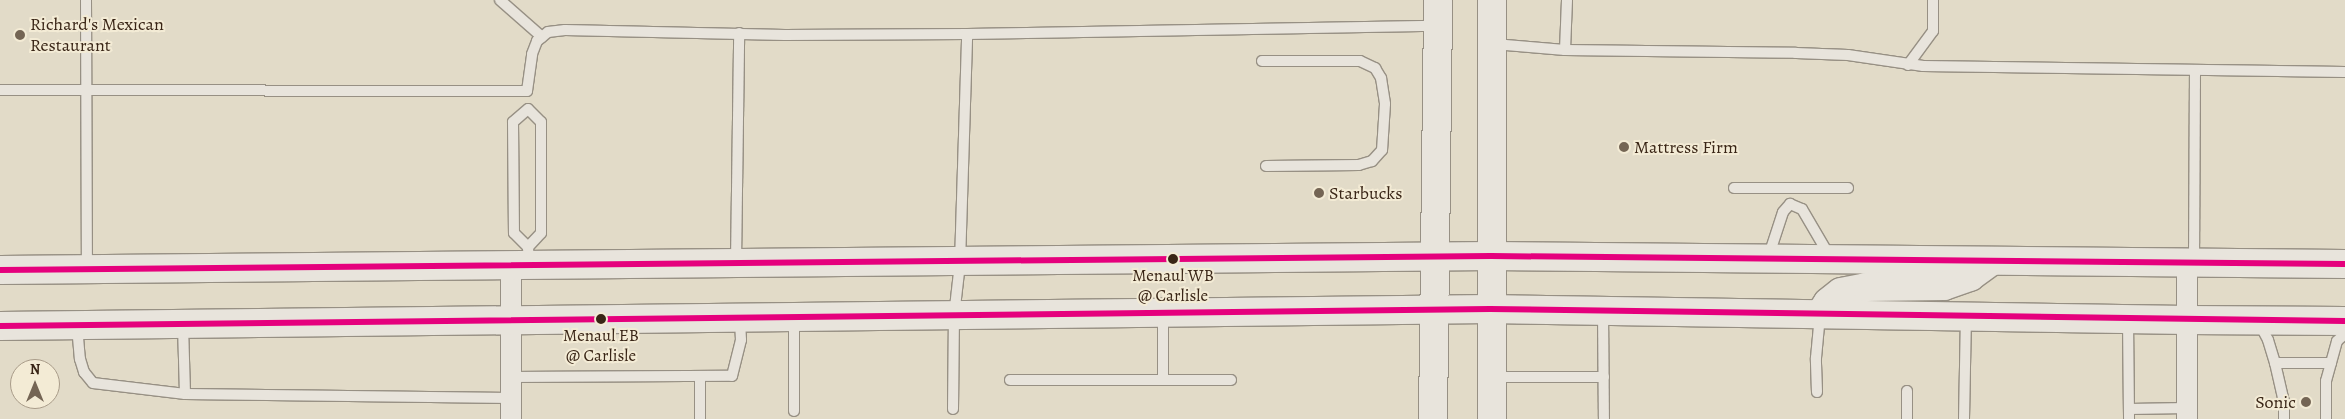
<!DOCTYPE html>
<html>
<head>
<meta charset="utf-8">
<style>
	body { margin:0 }
	#map { position:relative; width:2345px; height:419px; overflow:hidden; background:#e2dbc8; font-family:Alegreya,serif }
	div>[style] { position:absolute }
	[style*='--x'] { left:calc(var(--x)*1px); top:calc(var(--y)*1px); width:calc(var(--w)*1px); rotate:calc(var(--a)*1deg) }
	.roads { filter:drop-shadow(1px 0 #979084) drop-shadow(-1px 0 #979084) drop-shadow(0 1px #979084) drop-shadow(0 -1px #979084) }
	.service>* { height:10px; margin:-5px; padding:0 5px; transform-origin:5px; border-radius:5px; background:#e8e4dc }
	.minor>* { height:20px; margin:-10px; padding:0 10px; transform-origin:10px; border-radius:10px; background:#e8e4dc }
	.secondary>* { height:28px; margin:-14px; padding:0 14px; transform-origin:14px; border-radius:14px; background:#e8e4dc }
	.bus-1>* { height:6px; margin:-3px; padding:0 3px; transform-origin:3px; border-radius:3px; background:#e5007d }
	.dots>* { width:14px; height:14px; translate:-50% -50%; box-sizing:border-box; border:2px solid #f3ebd5; border-radius:50% }
	span { translate:-50% -50%; white-space:nowrap; text-align:center; line-height:1.15; -webkit-text-stroke:4px #f3ebd5; paint-order:stroke }
	.bus-label { font-size:17px; color:#392516 }
	.poi-label { font-size:18px; color:#392516 }
	.left { translate:0 -50%; text-align:left }
	.right { translate:-100% -50%; text-align:right }
	.north { position:absolute; left:10px; top:359px; width:50px; height:50px; box-sizing:border-box; background:#f3ebd5; border:1px solid #a99c89; border-radius:50%; rotate:0deg; font-size:14px; font-weight:700; line-height:20px; text-align:center; color:#392516 }
	.north::after { content:''; display:block; margin:auto; width:18px; height:22px; background:#746554; clip-path:polygon(50% 0,100% 100%,50% 72%,0 100%) }
</style>
</head>
<body>
<div id="map">
	<div class="roads">
		<div class="service">
			<div style="--x:86;--y:0;--w:269;--a:89.8"></div>
			<div style="--x:500;--y:0;--w:56;--a:41.4"></div>
			<div style="--x:1494;--y:44;--w:71;--a:4.8"></div>
			<div style="--x:1565;--y:50;--w:50;--a:-87.7"></div>
			<div style="--x:1565;--y:50;--w:231;--a:0.7"></div>
			<div style="--x:1796;--y:53;--w:52;--a:2.2"></div>
			<div style="--x:1848;--y:55;--w:76;--a:8.3"></div>
			<div style="--x:1923;--y:66;--w:422;--a:0.8"></div>
			<div style="--x:1262;--y:61;--w:98;--a:0"></div>
			<div style="--x:1360;--y:61;--w:17;--a:25"></div>
			<div style="--x:1375;--y:68;--w:12;--a:59"></div>
			<div style="--x:1381;--y:78;--w:26;--a:81"></div>
			<div style="--x:1385;--y:104;--w:46;--a:93.7"></div>
			<div style="--x:1382;--y:150;--w:15;--a:132"></div>
			<div style="--x:1372;--y:161;--w:14;--a:163"></div>
			<div style="--x:1359;--y:165;--w:93;--a:179.4"></div>
			<div style="--x:1908;--y:65;--w:42;--a:-53.7"></div>
			<div style="--x:1933;--y:31;--w:31;--a:-90"></div>
			<div style="--x:0;--y:90;--w:527;--a:0.11"></div>
			<div style="--x:527;--y:91;--w:37;--a:-82"></div>
			<div style="--x:532;--y:54;--w:14;--a:-69"></div>
			<div style="--x:537;--y:41;--w:14;--a:-39"></div>
			<div style="--x:548;--y:32;--w:17;--a:-7"></div>
			<div style="--x:565;--y:30;--w:220;--a:1.3"></div>
			<div style="--x:785;--y:35;--w:182;--a:-0.3"></div>
			<div style="--x:967;--y:34;--w:469;--a:-1"></div>
			<div style="--x:1734;--y:188;--w:114;--a:0"></div>
			<div style="--x:528;--y:247;--w:19;--a:-47"></div>
			<div style="--x:541;--y:233;--w:111;--a:-90"></div>
			<div style="--x:541;--y:122;--w:18;--a:-135"></div>
			<div style="--x:528;--y:109;--w:20;--a:139"></div>
			<div style="--x:513;--y:122;--w:111;--a:89.5"></div>
			<div style="--x:514;--y:233;--w:20;--a:45"></div>
			<div style="--x:528;--y:247;--w:17;--a:87"></div>
			<div style="--x:1768;--y:258;--w:48;--a:-71.9"></div>
			<div style="--x:1783;--y:212;--w:11;--a:-49"></div>
			<div style="--x:1790;--y:204;--w:13;--a:23"></div>
			<div style="--x:1802;--y:209;--w:56;--a:59.7"></div>
			<div style="--x:736;--y:262;--w:229;--a:-89.2"></div>
			<div style="--x:2194;--y:262;--w:192;--a:-89.7"></div>
			<div style="--x:1603;--y:312;--w:107;--a:89.5"></div>
			<div style="--x:2128;--y:320;--w:99;--a:89.4"></div>
			<div style="--x:2259;--y:323;--w:19;--a:62"></div>
			<div style="--x:2268;--y:340;--w:24;--a:73"></div>
			<div style="--x:2275;--y:363;--w:39;--a:77"></div>
			<div style="--x:2284;--y:401;--w:18;--a:90"></div>
			<div style="--x:77;--y:326;--w:33;--a:85"></div>
			<div style="--x:80;--y:359;--w:14;--a:73"></div>
			<div style="--x:84;--y:372;--w:14;--a:51"></div>
			<div style="--x:93;--y:383;--w:93;--a:6.8"></div>
			<div style="--x:185;--y:394;--w:326;--a:0.7"></div>
			<div style="--x:183;--y:326;--w:68;--a:88.3"></div>
			<div style="--x:2275;--y:363;--w:56;--a:0"></div>
			<div style="--x:511;--y:377;--w:221;--a:-0.3"></div>
			<div style="--x:732;--y:376;--w:37;--a:-76"></div>
			<div style="--x:741;--y:340;--w:21;--a:-93"></div>
			<div style="--x:700;--y:377;--w:42;--a:90"></div>
			<div style="--x:1493;--y:377;--w:111;--a:0"></div>
			<div style="--x:1010;--y:380;--w:221;--a:0"></div>
			<div style="--x:1163;--y:380;--w:66;--a:-90"></div>
			<div style="--x:1817;--y:392;--w:34;--a:-92"></div>
			<div style="--x:1816;--y:358;--w:43;--a:-84.7"></div>
			<div style="--x:953;--y:409;--w:93;--a:-89.4"></div>
			<div style="--x:954;--y:316;--w:53;--a:-83.5"></div>
			<div style="--x:960;--y:263;--w:229;--a:-88.2"></div>
			<div style="--x:2129;--y:409;--w:58;--a:-1"></div>
			<div style="--x:794;--y:411;--w:92;--a:-90"></div>
			<div style="--x:1907;--y:419;--w:28;--a:-90"></div>
			<div style="--x:1964;--y:419;--w:102;--a:-88.9"></div>
			<div style="--x:2326;--y:419;--w:38;--a:-90"></div>
			<div style="--x:2326;--y:381;--w:41;--a:-74.6"></div>
			<div style="--x:2337;--y:341;--w:11;--a:-41"></div>
		</div>
		<div class="minor">
			<div style="--x:511;--y:419;--w:154;--a:-90"></div>
			<div style="--x:2187;--y:419;--w:156;--a:-90"></div>
		</div>
		<div class="secondary">
			<div style="--x:0;--y:270;--w:1491;--a:-0.54"></div>
			<div style="--x:1491;--y:256;--w:854;--a:0.54"></div>
			<div style="--x:1820;--y:314;--w:14;--a:-56"></div>
			<div style="--x:1828;--y:302;--w:16;--a:-38"></div>
			<div style="--x:1841;--y:292;--w:25;--a:-11"></div>
			<div style="--x:1866;--y:287;--w:78;--a:-0.7"></div>
			<div style="--x:1944;--y:286;--w:28;--a:-19"></div>
			<div style="--x:1970;--y:277;--w:26;--a:-36"></div>
			<div style="--x:0;--y:326;--w:1490;--a:-0.65"></div>
			<div style="--x:1490;--y:309;--w:697;--a:0.9"></div>
			<div style="--x:2187;--y:320;--w:158;--a:0.4"></div>
			<div style="--x:1433;--y:419;--w:419;--a:-89.3"></div>
			<div style="--x:1492;--y:419;--w:419;--a:-90"></div>
		</div>
	</div>
	<div class="bus-1">
		<div style="--x:0;--y:270;--w:1491;--a:-0.54"></div>
		<div style="--x:1491;--y:256;--w:854;--a:0.54"></div>
		<div style="--x:0;--y:326;--w:1490;--a:-0.65"></div>
		<div style="--x:1490;--y:309;--w:855;--a:0.8"></div>
	</div>
	<div class="dots">
		<div style="left:20px;top:35px;background:#746554"></div>
		<div style="left:1624px;top:147px;background:#746554"></div>
		<div style="left:1319px;top:193px;background:#746554"></div>
		<div style="left:1173px;top:259px;background:#392516"></div>
		<div style="left:601px;top:319px;background:#392516"></div>
		<div style="left:2306px;top:402px;background:#746554"></div>
	</div>
	<div class="bus-label">
		<span style="left:1173px;top:286px">Menaul WB<br>@ Carlisle</span>
		<span style="left:601px;top:346px">Menaul EB<br>@ Carlisle</span>
	</div>
	<div class="poi-label">
		<span class="left" style="left:30px;top:35px">Richard's Mexican<br>Restaurant</span>
		<span class="left" style="left:1634px;top:147px">Mattress Firm</span>
		<span class="left" style="left:1329px;top:193px">Starbucks</span>
		<span class="right" style="left:2296px;top:402px">Sonic</span>
	</div>
	<div class="north">N</div>
</div>
</body>
</html>
